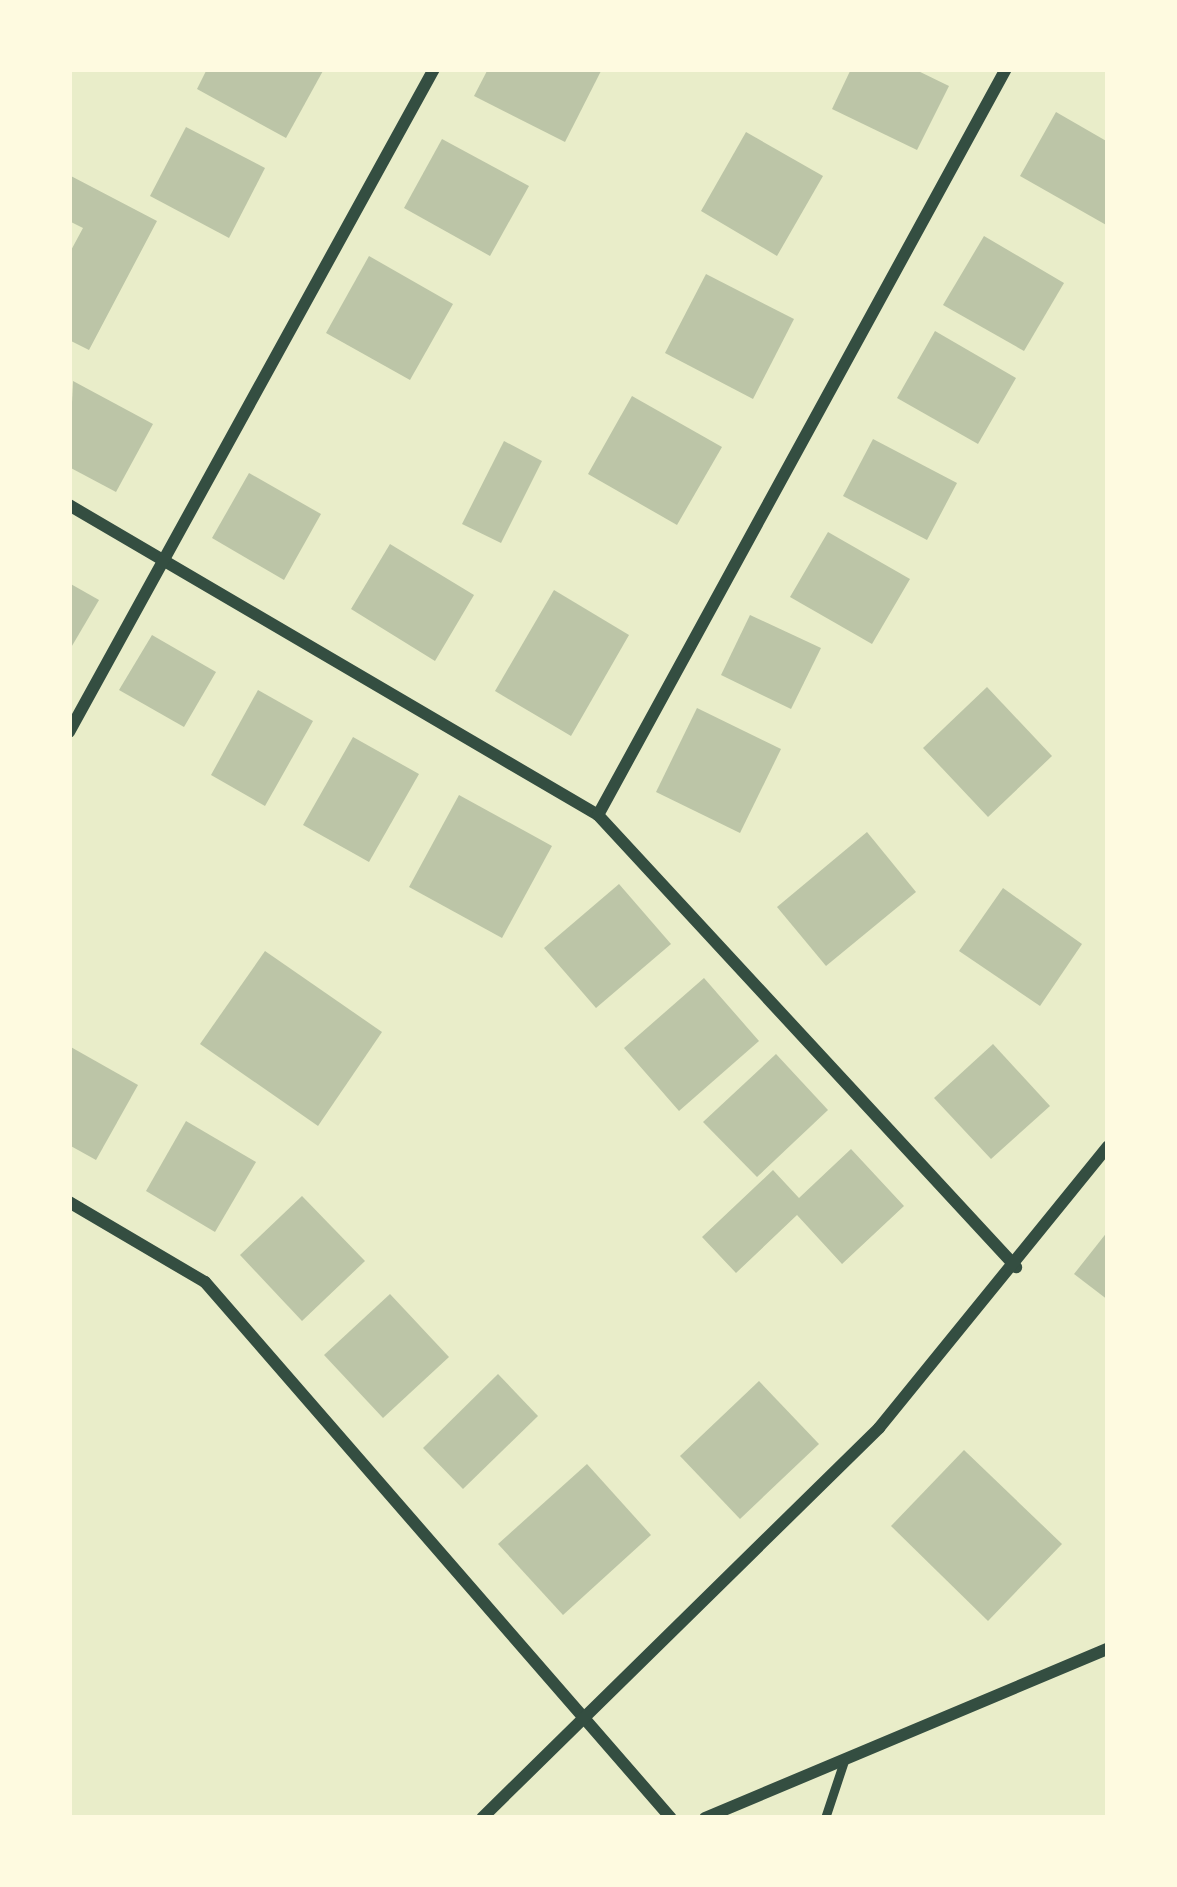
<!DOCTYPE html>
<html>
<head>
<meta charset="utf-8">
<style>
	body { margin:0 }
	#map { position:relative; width:1177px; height:1887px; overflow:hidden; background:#e9edc9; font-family:Lato,sans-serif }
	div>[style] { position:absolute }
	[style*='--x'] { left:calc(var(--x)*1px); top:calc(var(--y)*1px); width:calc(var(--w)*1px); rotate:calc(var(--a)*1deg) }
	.building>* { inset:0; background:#bcc5a7 }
	.service>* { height:9px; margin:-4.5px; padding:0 4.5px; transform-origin:4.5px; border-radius:4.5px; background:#344e41 }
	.minor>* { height:12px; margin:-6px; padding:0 6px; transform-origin:6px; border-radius:6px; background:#344e41 }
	span { translate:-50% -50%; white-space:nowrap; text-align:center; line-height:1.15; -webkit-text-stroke:9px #fefae0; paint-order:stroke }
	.frame { position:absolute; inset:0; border:72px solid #fefae0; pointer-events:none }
</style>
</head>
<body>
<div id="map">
	<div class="building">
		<div style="clip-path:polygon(207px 69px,324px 69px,286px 138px,197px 89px)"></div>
		<div style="clip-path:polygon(488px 69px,602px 69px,565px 142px,474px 96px)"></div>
		<div style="clip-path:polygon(851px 69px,914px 69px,949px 86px,917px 150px,832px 109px)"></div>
		<div style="clip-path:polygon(1056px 112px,1108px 142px,1108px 226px,1020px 176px)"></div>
		<div style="clip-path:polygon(186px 127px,265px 168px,229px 238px,150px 196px)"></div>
		<div style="clip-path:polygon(746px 132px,823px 176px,777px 256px,701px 211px)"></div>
		<div style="clip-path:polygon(442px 139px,529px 186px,490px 256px,404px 208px)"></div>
		<div style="clip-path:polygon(69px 175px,157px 221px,89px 350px,69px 340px,69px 254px,83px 228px,69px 221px)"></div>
		<div style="clip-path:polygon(984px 236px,1064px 283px,1024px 351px,943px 305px)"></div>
		<div style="clip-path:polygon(369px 256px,453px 304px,410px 380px,326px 333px)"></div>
		<div style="clip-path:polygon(706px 274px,794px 319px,753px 399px,665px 353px)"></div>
		<div style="clip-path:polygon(935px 331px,1016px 378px,978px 444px,897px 398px)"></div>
		<div style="clip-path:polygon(73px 381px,153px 424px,116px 492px,69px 467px)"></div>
		<div style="clip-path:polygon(632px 396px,722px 447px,677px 525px,588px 474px)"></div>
		<div style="clip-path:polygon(873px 439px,957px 483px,927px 540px,843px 496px)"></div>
		<div style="clip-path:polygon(504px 441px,542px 461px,501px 543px,462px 524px)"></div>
		<div style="clip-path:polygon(249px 473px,321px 514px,284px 580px,212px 538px)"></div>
		<div style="clip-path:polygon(828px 532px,910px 579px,872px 644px,790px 597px)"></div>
		<div style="clip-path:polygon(390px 544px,474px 595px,435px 661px,351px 609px)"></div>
		<div style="clip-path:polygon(69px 583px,99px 600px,69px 651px)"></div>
		<div style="clip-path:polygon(554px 590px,629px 635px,571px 736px,495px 691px)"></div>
		<div style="clip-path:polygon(750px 615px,821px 648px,791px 709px,721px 675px)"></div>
		<div style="clip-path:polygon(152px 635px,216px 672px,184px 727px,119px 690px)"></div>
		<div style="clip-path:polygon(987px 687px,1052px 756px,988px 817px,923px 748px)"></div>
		<div style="clip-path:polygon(258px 690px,313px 721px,265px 806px,211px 775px)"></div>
		<div style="clip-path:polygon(697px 708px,781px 749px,740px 833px,656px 792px)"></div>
		<div style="clip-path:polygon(353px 737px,419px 774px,369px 862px,303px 825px)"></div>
		<div style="clip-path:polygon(459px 795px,552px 846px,502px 938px,409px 887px)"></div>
		<div style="clip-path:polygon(867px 832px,916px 892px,826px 966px,777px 907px)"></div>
		<div style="clip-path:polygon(619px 884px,671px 944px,596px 1008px,544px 948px)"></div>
		<div style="clip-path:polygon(1003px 888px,1082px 944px,1040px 1006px,959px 951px)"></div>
		<div style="clip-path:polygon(265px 951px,382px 1032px,318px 1126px,200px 1044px)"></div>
		<div style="clip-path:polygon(704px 978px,759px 1041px,679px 1111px,624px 1048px)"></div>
		<div style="clip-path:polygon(993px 1044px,1050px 1106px,991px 1159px,934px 1098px)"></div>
		<div style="clip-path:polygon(69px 1046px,138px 1085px,96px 1160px,69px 1145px)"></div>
		<div style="clip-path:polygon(776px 1054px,828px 1110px,757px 1177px,703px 1122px)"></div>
		<div style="clip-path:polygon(186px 1121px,256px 1162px,215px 1232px,146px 1191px)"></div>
		<div style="clip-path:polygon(851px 1149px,904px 1206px,842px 1264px,797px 1215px,736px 1273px,702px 1237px,773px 1170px,799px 1198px)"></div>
		<div style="clip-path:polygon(302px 1196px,365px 1261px,302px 1321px,240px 1255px)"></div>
		<div style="clip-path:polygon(1108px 1231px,1108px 1300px,1074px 1274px)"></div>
		<div style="clip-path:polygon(390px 1294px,449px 1357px,383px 1418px,324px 1355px)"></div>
		<div style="clip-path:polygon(498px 1374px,538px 1416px,463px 1489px,423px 1448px)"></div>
		<div style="clip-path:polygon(759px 1381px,819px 1444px,740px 1519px,680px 1456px)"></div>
		<div style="clip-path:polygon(964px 1450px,1062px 1544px,988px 1621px,891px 1526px)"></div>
		<div style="clip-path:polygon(587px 1464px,651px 1535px,563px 1615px,498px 1544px)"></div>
	</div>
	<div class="service">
		<div style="--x:825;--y:1818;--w:60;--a:-71.6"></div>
	</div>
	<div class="minor">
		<div style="--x:69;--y:505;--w:613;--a:30.37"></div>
		<div style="--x:598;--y:815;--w:616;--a:47.24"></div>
		<div style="--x:69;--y:732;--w:757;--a:-61.17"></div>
		<div style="--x:598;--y:815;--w:850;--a:-61.33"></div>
		<div style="--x:69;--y:1202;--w:158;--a:30.5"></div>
		<div style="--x:205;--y:1282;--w:710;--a:49"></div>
		<div style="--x:482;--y:1818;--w:557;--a:-44.49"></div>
		<div style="--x:879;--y:1428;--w:363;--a:-50.9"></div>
		<div style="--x:705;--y:1818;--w:437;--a:-22.8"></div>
	</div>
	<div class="frame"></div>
</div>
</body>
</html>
